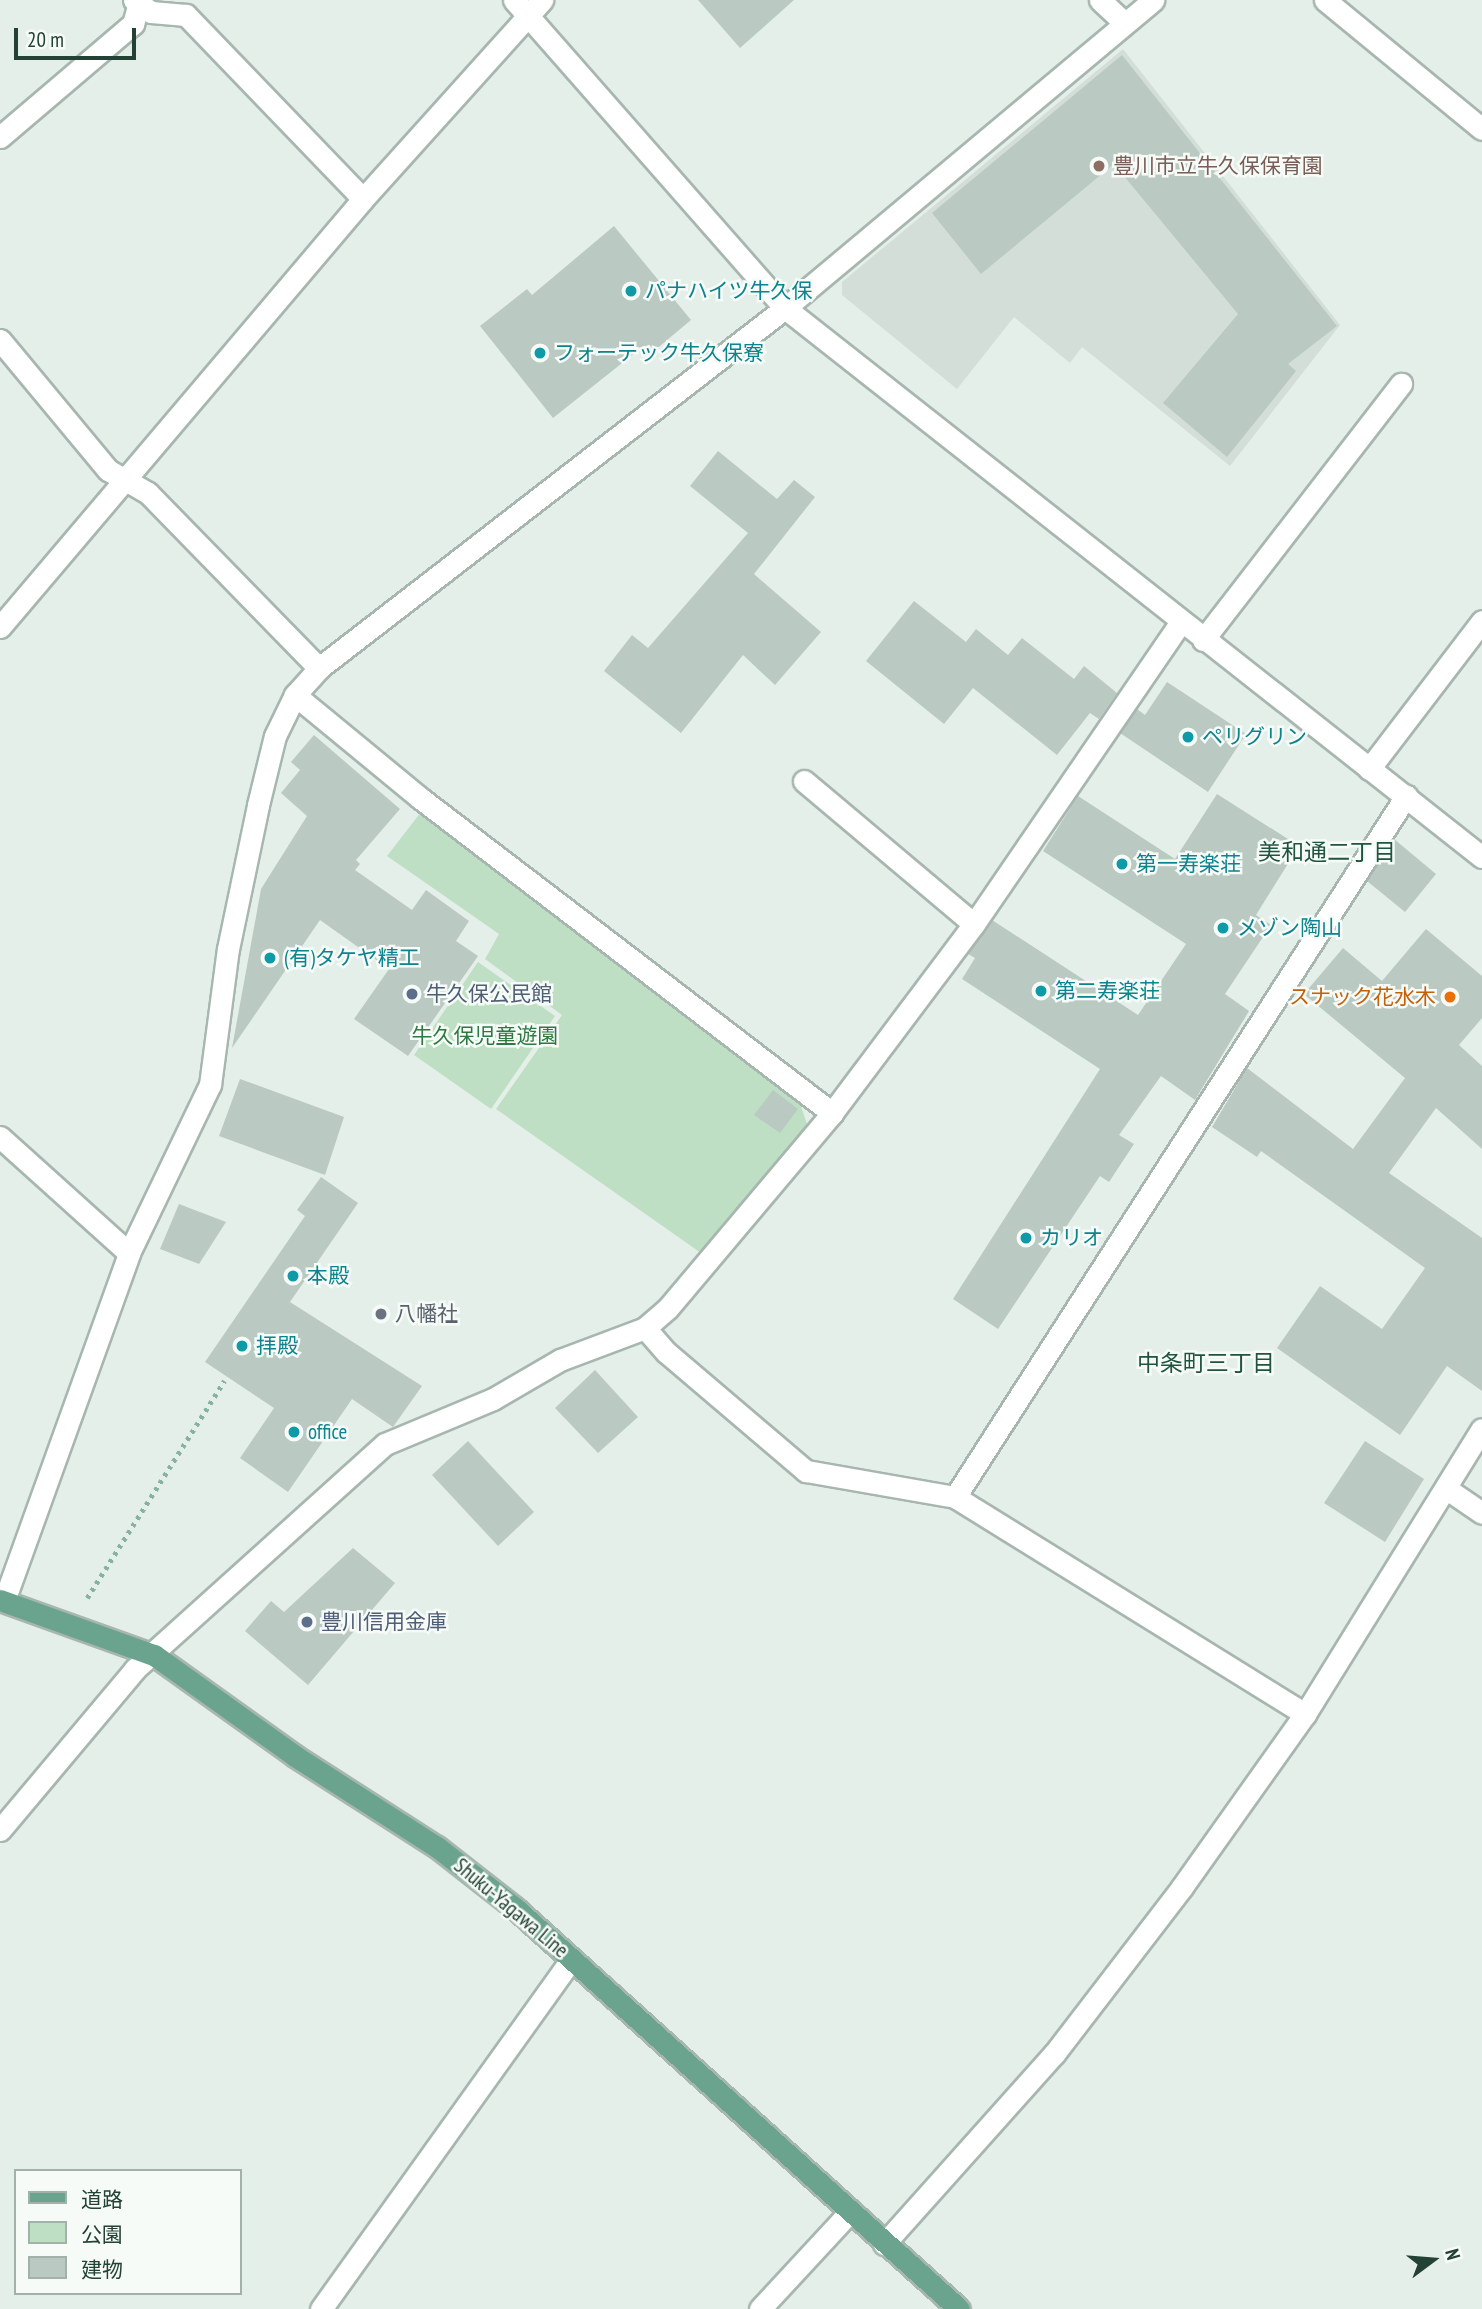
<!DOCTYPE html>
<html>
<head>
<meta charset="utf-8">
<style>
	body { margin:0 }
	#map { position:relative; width:1482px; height:2309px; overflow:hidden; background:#e5efe9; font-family:"PT Sans Narrow","Noto Sans JP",sans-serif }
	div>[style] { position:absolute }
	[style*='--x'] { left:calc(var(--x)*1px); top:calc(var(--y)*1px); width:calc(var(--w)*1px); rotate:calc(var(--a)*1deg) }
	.built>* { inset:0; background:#d3ded8 }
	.green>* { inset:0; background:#bedfc3 }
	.building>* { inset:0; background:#bac9c2 }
	.path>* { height:4.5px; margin-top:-2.25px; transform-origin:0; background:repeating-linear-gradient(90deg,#86b29f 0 3.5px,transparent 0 8.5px) }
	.roads { filter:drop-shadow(2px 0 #a7b7af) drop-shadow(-2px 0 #a7b7af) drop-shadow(0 2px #a7b7af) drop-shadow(0 -2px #a7b7af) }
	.minor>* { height:21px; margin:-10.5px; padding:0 10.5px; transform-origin:10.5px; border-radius:10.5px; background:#fff }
	.major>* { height:21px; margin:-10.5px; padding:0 10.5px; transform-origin:10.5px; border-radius:10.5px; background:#6aa48e }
	.dots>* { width:19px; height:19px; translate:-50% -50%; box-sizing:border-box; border:4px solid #f6fbf8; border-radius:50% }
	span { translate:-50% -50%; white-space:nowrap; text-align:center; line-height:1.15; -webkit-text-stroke:5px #f6fbf8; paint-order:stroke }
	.education-label { font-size:21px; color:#785e54 }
	.left { translate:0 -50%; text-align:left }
	.culture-label { font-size:21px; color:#0d838f }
	.service-label { font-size:21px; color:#4e5e75 }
	.food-label { font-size:21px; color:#c56008 }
	.right { translate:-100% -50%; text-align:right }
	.park-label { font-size:21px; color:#2d7941 }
	.worship-label { font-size:21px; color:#5b616d }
	.street-label { font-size:21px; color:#244135 }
	.neighbourhood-label { font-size:23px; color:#1f5440 }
	.legend { position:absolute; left:14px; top:2169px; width:228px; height:126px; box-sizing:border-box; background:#f6fbf8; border:2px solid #a2b1aa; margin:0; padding:9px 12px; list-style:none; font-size:21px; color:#244135 }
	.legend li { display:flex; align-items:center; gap:14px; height:35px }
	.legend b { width:35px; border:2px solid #a2b1aa }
	.north { position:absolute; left:1398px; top:2225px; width:70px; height:70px; -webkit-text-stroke:5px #f6fbf8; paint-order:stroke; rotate:74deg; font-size:19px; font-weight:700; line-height:28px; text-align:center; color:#244135 }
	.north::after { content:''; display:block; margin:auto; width:24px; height:32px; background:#244135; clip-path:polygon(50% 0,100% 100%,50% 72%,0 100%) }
	.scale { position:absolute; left:14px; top:28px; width:122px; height:32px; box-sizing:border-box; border:4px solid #244135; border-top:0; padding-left:9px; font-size:21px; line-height:24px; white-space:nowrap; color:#244135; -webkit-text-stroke:5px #f6fbf8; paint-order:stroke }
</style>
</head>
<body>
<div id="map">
	<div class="built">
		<div style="clip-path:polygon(1123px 49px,1340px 325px,1230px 466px,1082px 347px,1070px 363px,1014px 317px,957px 389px,842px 295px,842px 282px)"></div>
	</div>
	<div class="green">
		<div style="clip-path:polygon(421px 812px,799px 1100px,808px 1127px,701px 1253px,496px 1109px,562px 1015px,485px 959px,499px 934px,387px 856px)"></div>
		<div style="clip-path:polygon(478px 962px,555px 1016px,491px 1109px,414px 1055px)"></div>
	</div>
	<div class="building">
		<div style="clip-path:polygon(698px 0,794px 0,740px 48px)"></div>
		<div style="clip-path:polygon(1122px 55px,1337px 326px,1288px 364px,1296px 371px,1227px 457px,1163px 403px,1238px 314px,1114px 164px,981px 274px,932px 213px)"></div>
		<div style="clip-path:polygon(614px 226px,691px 320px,648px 356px,641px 348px,553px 418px,480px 326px,527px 289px,532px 295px)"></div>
		<div style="clip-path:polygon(718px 451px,777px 499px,794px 480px,815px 497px,754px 574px,821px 632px,775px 685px,743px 655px,681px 733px,604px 671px,632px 635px,648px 648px,748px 533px,690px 486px)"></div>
		<div style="clip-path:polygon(914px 601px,966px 642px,976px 629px,1008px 655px,1022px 638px,1074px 679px,1084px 666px,1117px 693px,1099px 719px,1090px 713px,1057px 755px,973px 688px,944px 724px,866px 661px)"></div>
		<div style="clip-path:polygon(1167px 682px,1246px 734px,1208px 792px,1120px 733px,1137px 709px,1145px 715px)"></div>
		<div style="clip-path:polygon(314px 735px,400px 809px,356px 860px,360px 864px,355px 870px,412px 910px,426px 890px,469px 921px,456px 941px,478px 956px,408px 1056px,354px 1019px,389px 969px,320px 920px,232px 1048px,261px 889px,307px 816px,281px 793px,300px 770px,291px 762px)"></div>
		<div style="clip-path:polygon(1217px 794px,1299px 846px,1256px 915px,1271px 925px,1225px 994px,1249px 1011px,1195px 1100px,1161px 1076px,1119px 1135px,1134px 1144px,1109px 1182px,1100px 1176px,998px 1329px,953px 1299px,1100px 1069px,962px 979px,975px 958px,968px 954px,992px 920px,1138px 1015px,1186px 944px,1043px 851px,1078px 796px,1175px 859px)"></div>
		<div style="clip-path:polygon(1394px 839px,1436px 874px,1405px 912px,1367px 881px)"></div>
		<div style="clip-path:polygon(1426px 929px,1482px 976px,1482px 1018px,1459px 1045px,1482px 1066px,1482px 1149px,1436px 1108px,1389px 1173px,1482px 1238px,1482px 1391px,1447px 1366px,1400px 1435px,1277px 1348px,1320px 1286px,1382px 1329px,1425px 1268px,1261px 1151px,1257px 1157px,1212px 1127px,1247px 1068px,1353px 1149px,1405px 1078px,1304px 994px,1343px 948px,1382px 981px)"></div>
		<div style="clip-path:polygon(240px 1079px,344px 1117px,325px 1175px,219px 1136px)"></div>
		<div style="clip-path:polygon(773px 1090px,798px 1109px,780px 1133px,754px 1115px)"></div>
		<div style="clip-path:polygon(321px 1177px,358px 1203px,290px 1302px,422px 1386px,393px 1427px,352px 1399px,288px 1492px,240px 1458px,274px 1408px,205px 1362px,305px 1216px,297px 1210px)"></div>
		<div style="clip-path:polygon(179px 1204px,226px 1222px,199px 1264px,160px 1249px)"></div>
		<div style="clip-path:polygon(595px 1370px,638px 1417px,598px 1453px,555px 1408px)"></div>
		<div style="clip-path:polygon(468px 1441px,534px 1512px,498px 1546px,432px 1475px)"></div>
		<div style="clip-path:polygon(1365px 1441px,1424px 1479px,1385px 1542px,1324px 1503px)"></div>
		<div style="clip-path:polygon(353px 1548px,395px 1583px,308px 1685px,245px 1631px,271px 1601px,284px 1612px)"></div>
	</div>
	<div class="path">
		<div style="--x:87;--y:1598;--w:257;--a:-57.7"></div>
	</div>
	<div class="roads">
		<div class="minor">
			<div style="--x:134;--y:0;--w:21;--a:35"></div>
			<div style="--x:151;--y:12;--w:35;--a:5"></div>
			<div style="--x:186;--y:15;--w:255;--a:46.1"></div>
			<div style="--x:514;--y:0;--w:410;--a:48.7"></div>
			<div style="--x:785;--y:308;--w:887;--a:38.23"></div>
			<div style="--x:1100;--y:0;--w:34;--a:43"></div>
			<div style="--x:1325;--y:0;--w:203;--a:39.4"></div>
			<div style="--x:0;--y:137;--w:175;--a:-40.4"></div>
			<div style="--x:133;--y:24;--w:25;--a:-74"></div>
			<div style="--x:0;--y:340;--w:169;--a:50.3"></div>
			<div style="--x:108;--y:470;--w:46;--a:29.9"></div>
			<div style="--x:148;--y:493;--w:245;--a:45.7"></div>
			<div style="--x:0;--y:627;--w:561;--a:-49.7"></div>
			<div style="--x:363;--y:199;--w:268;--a:-48"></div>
			<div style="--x:1203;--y:640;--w:324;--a:-52.3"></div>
			<div style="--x:295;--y:695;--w:162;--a:39.5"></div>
			<div style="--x:420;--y:798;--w:519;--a:37.4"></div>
			<div style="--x:1369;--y:769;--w:186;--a:-52.6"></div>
			<div style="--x:804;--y:781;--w:222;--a:40.1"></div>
			<div style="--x:0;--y:1137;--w:173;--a:42"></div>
			<div style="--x:645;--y:1328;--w:32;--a:49"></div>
			<div style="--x:666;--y:1352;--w:184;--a:40.4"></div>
			<div style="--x:806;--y:1471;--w:151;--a:9.9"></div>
			<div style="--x:955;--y:1497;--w:412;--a:31.8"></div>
			<div style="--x:1447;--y:1489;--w:42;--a:34.4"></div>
			<div style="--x:955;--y:1497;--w:834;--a:-57.24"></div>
			<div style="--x:4;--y:1601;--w:370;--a:-70.2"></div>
			<div style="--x:129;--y:1253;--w:187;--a:-64.3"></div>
			<div style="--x:210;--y:1085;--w:137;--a:-82.5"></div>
			<div style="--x:228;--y:949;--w:147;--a:-78.2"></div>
			<div style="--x:258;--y:805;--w:71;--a:-76.2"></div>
			<div style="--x:275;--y:736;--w:46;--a:-64"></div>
			<div style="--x:295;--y:695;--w:36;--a:-48"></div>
			<div style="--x:319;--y:668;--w:589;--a:-37.69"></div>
			<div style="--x:785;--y:308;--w:480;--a:-39.9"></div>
			<div style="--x:0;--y:1830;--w:210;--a:-50"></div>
			<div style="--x:135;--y:1669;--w:336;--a:-42"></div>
			<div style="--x:385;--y:1444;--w:117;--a:-22.6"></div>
			<div style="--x:493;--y:1399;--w:78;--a:-30.2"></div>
			<div style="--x:560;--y:1360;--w:91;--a:-20.6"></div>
			<div style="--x:645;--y:1328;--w:30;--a:-41"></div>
			<div style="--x:668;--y:1308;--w:255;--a:-49.9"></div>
			<div style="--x:832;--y:1113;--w:236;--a:-53.1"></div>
			<div style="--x:974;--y:924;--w:365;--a:-55.6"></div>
			<div style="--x:884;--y:2244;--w:255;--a:-48.2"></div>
			<div style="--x:1054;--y:2054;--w:210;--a:-52.5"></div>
			<div style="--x:1182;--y:1887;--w:212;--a:-54.6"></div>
			<div style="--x:1305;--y:1714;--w:335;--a:-58.2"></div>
			<div style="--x:321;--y:2309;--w:429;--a:-54.4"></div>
			<div style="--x:760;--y:2309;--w:131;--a:-47.2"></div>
		</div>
		<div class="major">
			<div style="--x:0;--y:1600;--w:164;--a:19.7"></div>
			<div style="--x:154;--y:1655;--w:173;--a:35.6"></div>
			<div style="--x:295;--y:1756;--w:169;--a:32.7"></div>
			<div style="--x:437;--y:1847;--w:99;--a:38"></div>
			<div style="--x:515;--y:1908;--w:598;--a:42.09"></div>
		</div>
	</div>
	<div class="dots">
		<div style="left:1099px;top:166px;background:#8d6e63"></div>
		<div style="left:631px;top:291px;background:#0f9aa8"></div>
		<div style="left:540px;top:353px;background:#0f9aa8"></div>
		<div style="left:1188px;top:737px;background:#0f9aa8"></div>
		<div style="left:1122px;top:864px;background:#0f9aa8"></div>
		<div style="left:1223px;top:928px;background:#0f9aa8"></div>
		<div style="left:270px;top:958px;background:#0f9aa8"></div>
		<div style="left:1041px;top:991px;background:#0f9aa8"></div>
		<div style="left:412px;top:994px;background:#5c6f8a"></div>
		<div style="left:1450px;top:997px;background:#e8710a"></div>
		<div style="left:1026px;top:1238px;background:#0f9aa8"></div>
		<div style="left:293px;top:1276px;background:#0f9aa8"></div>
		<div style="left:381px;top:1314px;background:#6b7280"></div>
		<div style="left:242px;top:1346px;background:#0f9aa8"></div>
		<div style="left:294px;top:1432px;background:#0f9aa8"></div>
		<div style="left:307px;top:1622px;background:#5c6f8a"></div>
	</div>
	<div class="education-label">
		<span class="left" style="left:1113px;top:166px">豊川市立牛久保保育園</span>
	</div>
	<div class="culture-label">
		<span class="left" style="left:645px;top:291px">パナハイツ牛久保</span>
		<span class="left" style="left:554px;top:353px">フォーテック牛久保寮</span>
		<span class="left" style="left:1202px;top:737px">ペリグリン</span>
		<span class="left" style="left:1136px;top:864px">第一寿楽荘</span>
		<span class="left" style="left:1237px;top:928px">メゾン陶山</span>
		<span class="left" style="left:284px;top:958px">(有)タケヤ精工</span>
		<span class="left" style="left:1055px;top:991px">第二寿楽荘</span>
		<span class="left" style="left:1040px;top:1238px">カリオ</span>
		<span class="left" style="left:307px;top:1276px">本殿</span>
		<span class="left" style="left:256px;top:1346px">拝殿</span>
		<span class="left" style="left:308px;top:1432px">office</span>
	</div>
	<div class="service-label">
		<span class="left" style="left:426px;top:994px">牛久保公民館</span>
		<span class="left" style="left:321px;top:1622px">豊川信用金庫</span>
	</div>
	<div class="food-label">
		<span class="right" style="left:1436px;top:997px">スナック花水木</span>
	</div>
	<div class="park-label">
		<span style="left:485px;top:1036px">牛久保児童遊園</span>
	</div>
	<div class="worship-label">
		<span class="left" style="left:395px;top:1314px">八幡社</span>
	</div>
	<div class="street-label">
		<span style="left:511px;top:1908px;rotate:40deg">Shuku-Yagawa Line</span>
	</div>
	<div class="neighbourhood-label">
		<span style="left:1327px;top:852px">美和通二丁目</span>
		<span style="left:1206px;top:1363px">中条町三丁目</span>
	</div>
	<ul class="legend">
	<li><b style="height:9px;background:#6aa48e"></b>道路</li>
	<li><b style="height:19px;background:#bedfc3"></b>公園</li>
	<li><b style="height:19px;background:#bac9c2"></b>建物</li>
	</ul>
	<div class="north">N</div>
	<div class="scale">20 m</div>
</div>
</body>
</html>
